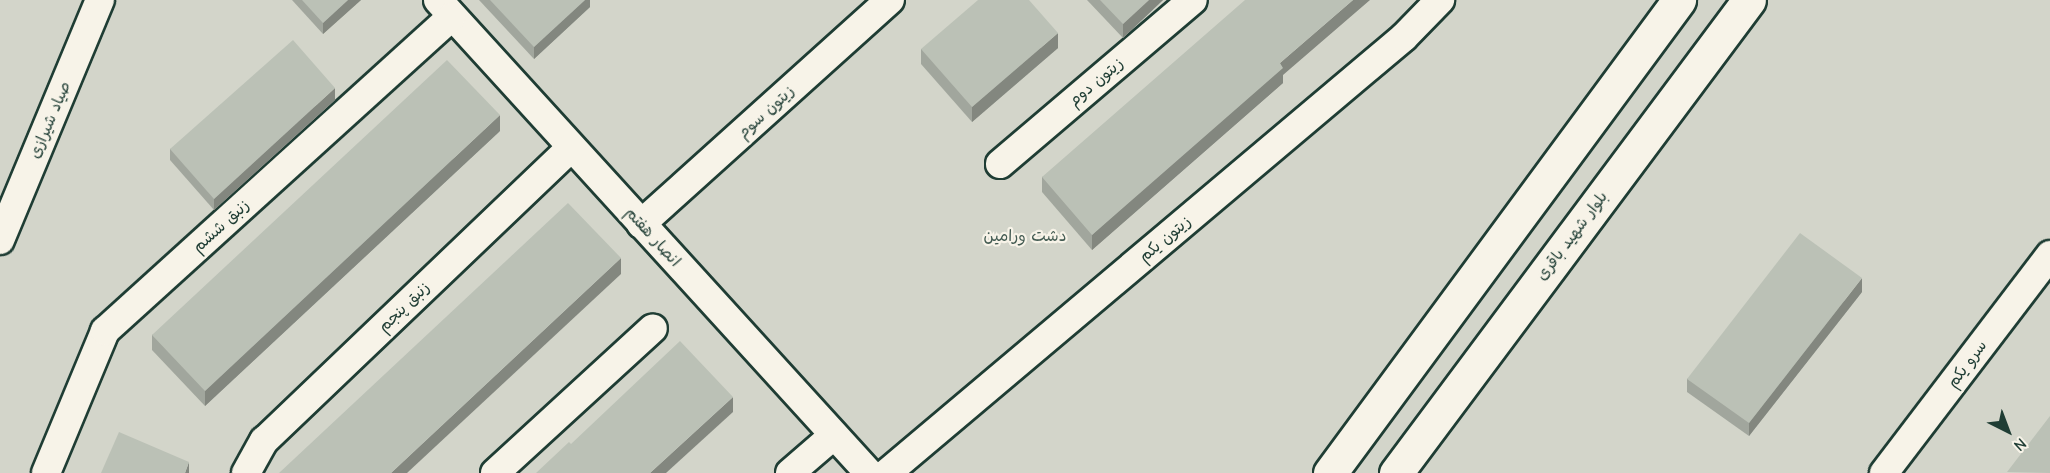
<!DOCTYPE html>
<html>
<head>
<meta charset="utf-8">
<style>
	body { margin:0 }
	#map { position:relative; width:2050px; height:473px; overflow:hidden; background:#f7f3e8; font-family:"Comic Neue","Playpen Sans Arabic",sans-serif }
	div>[style] { position:absolute }
	[style*='--x'] { left:calc(var(--x)*1px); top:calc(var(--y)*1px); width:calc(var(--w)*1px); rotate:calc(var(--a)*1deg) }
	.green>* { inset:0; background:#d3d5ca }
	.roads { filter:drop-shadow(2px 0 #1f3d34) drop-shadow(-2px 0 #1f3d34) drop-shadow(0 2px #1f3d34) drop-shadow(0 -2px #1f3d34) }
	.street>* { height:28px; margin:-14px; padding:0 14px; transform-origin:14px; border-radius:14px; background:#f7f3e8 }
	.secondary>* { height:33px; margin:-16.5px; padding:0 16.5px; transform-origin:16.5px; border-radius:16.5px; background:#f7f3e8 }
	.wall>* { inset:0; background:#a1a69d }
	.shaded-wall>* { inset:0; background:#83877f }
	.building>* { inset:0; background:#bbc1b6 }
	span { translate:-50% -50%; white-space:nowrap; text-align:center; line-height:1.15; -webkit-text-stroke:4.5px #f7f3e8; paint-order:stroke }
	.street-label { font-size:16px; color:#1f3d34 }
	.park-label { font-size:16px; color:#435b52 }
	.north { position:absolute; left:1978px; top:401px; width:60px; height:60px; -webkit-text-stroke:4px #f7f3e8; paint-order:stroke; rotate:138deg; font-size:16px; font-weight:700; line-height:24px; text-align:center; color:#1f3d34 }
	.north::after { content:''; display:block; margin:auto; width:21px; height:27px; background:#1f3d34; clip-path:polygon(50% 0,100% 100%,50% 72%,0 100%) }
</style>
</head>
<body>
<div id="map">
	<div class="green">
		<div style="clip-path:polygon(0 0,2050px 0,2050px 473px,0 473px)"></div>
	</div>
	<div class="roads">
		<div class="street">
			<div style="--x:438;--y:0;--w:640;--a:47.66"></div>
			<div style="--x:1000;--y:164;--w:253;--a:-40.4"></div>
			<div style="--x:641;--y:224;--w:335;--a:-42"></div>
			<div style="--x:0;--y:240;--w:260;--a:-67.4"></div>
			<div style="--x:46;--y:473;--w:154;--a:-67.4"></div>
			<div style="--x:105;--y:331;--w:467;--a:-42.2"></div>
			<div style="--x:246;--y:473;--w:37;--a:-61"></div>
			<div style="--x:264;--y:441;--w:424;--a:-43.7"></div>
			<div style="--x:495;--y:473;--w:214;--a:-42.5"></div>
			<div style="--x:790;--y:473;--w:58;--a:-40.8"></div>
			<div style="--x:887;--y:473;--w:676;--a:-40.14"></div>
			<div style="--x:1404;--y:37;--w:52;--a:-45.8"></div>
			<div style="--x:1884;--y:473;--w:274;--a:-52.7"></div>
		</div>
		<div class="secondary">
			<div style="--x:1330;--y:473;--w:588;--a:-53.58"></div>
			<div style="--x:1396;--y:473;--w:590;--a:-53.27"></div>
		</div>
	</div>
	<div class="wall">
		<div style="clip-path:polygon(292px 0,361px 0,323px 34px)"></div>
		<div style="clip-path:polygon(479px 0,590px 0,590px 7px,534px 59px)"></div>
		<div style="clip-path:polygon(1087px 0,1163px 0,1123px 38px)"></div>
		<div style="clip-path:polygon(1058px 48px,972px 122px,921px 64px,921px 49px)"></div>
		<div style="clip-path:polygon(1283px 75px,1283px 83px,1092px 250px,1042px 192px,1042px 177px)"></div>
		<div style="clip-path:polygon(335px 100px,214px 210px,170px 160px,170px 149px)"></div>
		<div style="clip-path:polygon(500px 131px,205px 406px,152px 350px,152px 335px)"></div>
		<div style="clip-path:polygon(1862px 292px,1749px 436px,1687px 392px,1687px 379px)"></div>
	</div>
	<div class="shaded-wall">
		<div style="clip-path:polygon(348px 0,361px 0,323px 34px,323px 23px)"></div>
		<div style="clip-path:polygon(585px 0,590px 0,590px 7px,534px 59px,534px 47px)"></div>
		<div style="clip-path:polygon(1149px 0,1163px 0,1123px 38px,1123px 24px)"></div>
		<div style="clip-path:polygon(1353px 0,1370px 0,1283px 75px,1283px 83px,1092px 250px,1092px 235px,1280px 63px)"></div>
		<div style="clip-path:polygon(1058px 33px,1058px 48px,972px 122px,972px 107px)"></div>
		<div style="clip-path:polygon(335px 88px,335px 100px,214px 210px,214px 199px)"></div>
		<div style="clip-path:polygon(500px 115px,500px 131px,205px 406px,205px 391px)"></div>
		<div style="clip-path:polygon(621px 258px,621px 274px,407px 473px,391px 473px)"></div>
		<div style="clip-path:polygon(1862px 278px,1862px 292px,1749px 436px,1749px 423px)"></div>
		<div style="clip-path:polygon(733px 397px,733px 412px,666px 473px,650px 473px)"></div>
		<div style="clip-path:polygon(189px 462px,189px 473px,185px 473px)"></div>
	</div>
	<div class="building">
		<div style="clip-path:polygon(302px 0,348px 0,323px 23px)"></div>
		<div style="clip-path:polygon(490px 0,585px 0,534px 47px)"></div>
		<div style="clip-path:polygon(978px 0,1029px 0,1058px 33px,972px 107px,921px 49px)"></div>
		<div style="clip-path:polygon(1100px 0,1149px 0,1123px 24px)"></div>
		<div style="clip-path:polygon(1245px 0,1353px 0,1280px 63px,1283px 68px,1092px 235px,1042px 177px)"></div>
		<div style="clip-path:polygon(293px 40px,335px 88px,214px 199px,170px 149px)"></div>
		<div style="clip-path:polygon(447px 60px,500px 115px,205px 391px,152px 335px)"></div>
		<div style="clip-path:polygon(568px 203px,621px 258px,391px 473px,279px 473px)"></div>
		<div style="clip-path:polygon(1800px 233px,1862px 278px,1749px 423px,1687px 379px)"></div>
		<div style="clip-path:polygon(680px 341px,733px 397px,650px 473px,536px 473px,569px 442px,571px 444px)"></div>
		<div style="clip-path:polygon(2050px 416px,2050px 473px,2007px 472px)"></div>
		<div style="clip-path:polygon(119px 432px,189px 462px,185px 473px,101px 473px)"></div>
	</div>
	<div class="street-label">
		<span style="left:1096px;top:82px;rotate:-40deg">زیتون دوم</span>
		<span style="left:766px;top:112px;rotate:-42deg">زیتون سوم</span>
		<span style="left:50px;top:120px;rotate:-67deg">صیاد شیرازی</span>
		<span style="left:221px;top:226px;rotate:-42deg">زنبق ششم</span>
		<span style="left:1572px;top:236px;rotate:-53deg">بلوار شهید باقری</span>
		<span style="left:653px;top:237px;rotate:48deg">انصار هفتم</span>
		<span style="left:1165px;top:239px;rotate:-40deg">زیتون یکم</span>
		<span style="left:404px;top:307px;rotate:-44deg">زنبق پنجم</span>
		<span style="left:1967px;top:364px;rotate:-53deg">سرو یکم</span>
	</div>
	<div class="park-label">
		<span style="left:1025px;top:236px">دشت ورامین</span>
	</div>
	<div class="north">N</div>
</div>
</body>
</html>
